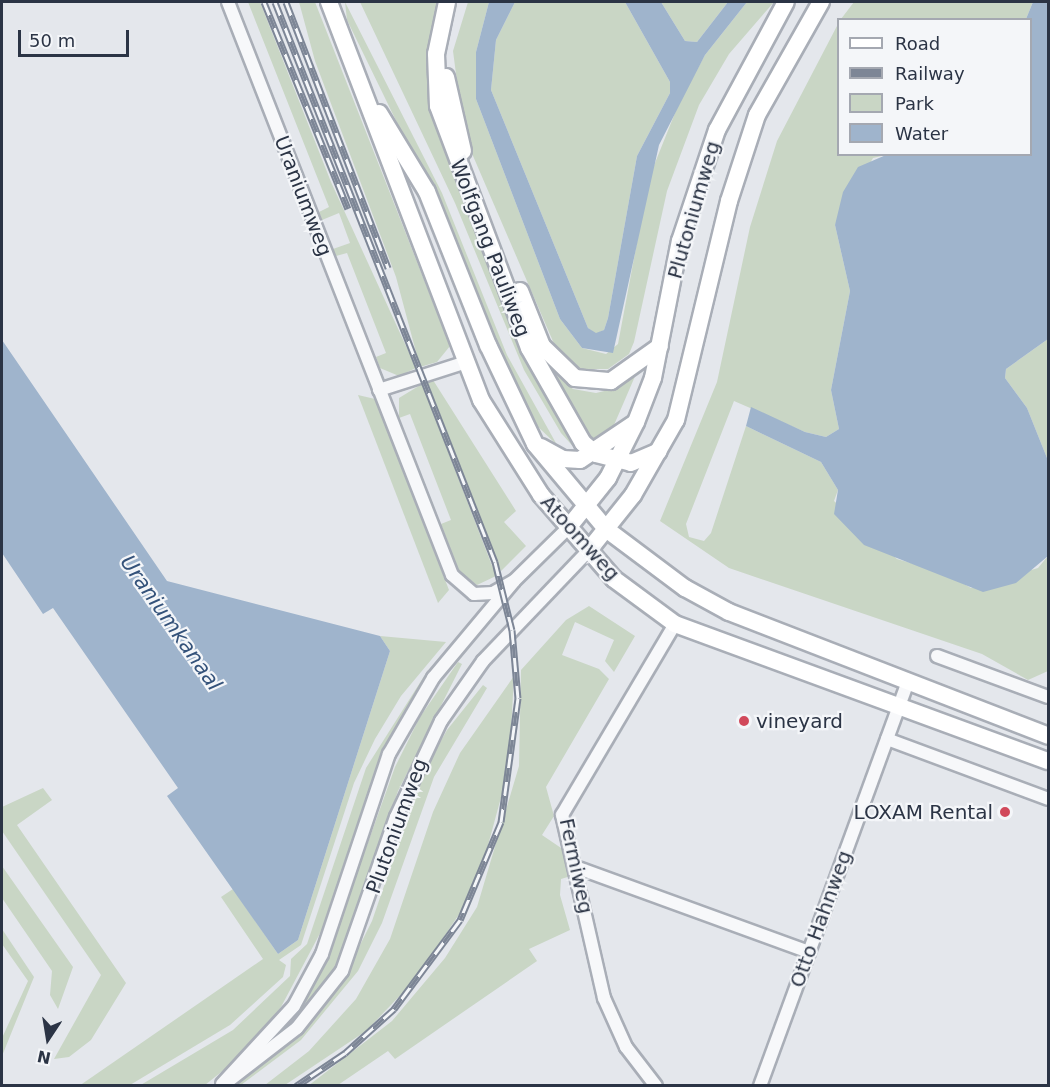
<!DOCTYPE html>
<html>
<head>
<meta charset="utf-8">
<style>
	body { margin:0 }
	#map { position:relative; width:1050px; height:1087px; overflow:hidden; background:#e4e7ec; font-family:"DejaVu Sans",sans-serif }
	div>[style] { position:absolute }
	[style*='--x'] { left:calc(var(--x)*1px); top:calc(var(--y)*1px); width:calc(var(--w)*1px); rotate:calc(var(--a)*1deg) }
	.green>* { inset:0; background:#c9d6c5 }
	.water>* { inset:0; background:#9fb4cc }
	.roads { filter:drop-shadow(2px 0 #a9aeb7) drop-shadow(-2px 0 #a9aeb7) drop-shadow(0 2px #a9aeb7) drop-shadow(0 -2px #a9aeb7) }
	.street>* { height:12px; margin:-6px; padding:0 6px; transform-origin:6px; border-radius:6px; background:#f7f8fa }
	.secondary>* { height:16px; margin:-8px; padding:0 8px; transform-origin:8px; border-radius:8px; background:#fff }
	.rail>* { height:7px; margin-top:-3.5px; transform-origin:0; background:repeating-linear-gradient(90deg,#f4f6f9 0 14px,#7d8696 0 28px); box-sizing:border-box; border-block:2px solid #7d8696 }
	.dots>* { width:16px; height:16px; translate:-50% -50%; box-sizing:border-box; border:3px solid #f4f6f9; border-radius:50% }
	span { translate:-50% -50%; white-space:nowrap; text-align:center; line-height:1.15; -webkit-text-stroke:4.5px #f4f6f9; paint-order:stroke }
	.street-label { font-size:20px; color:#2b3445 }
	.poi-label { font-size:20px; color:#2b3445 }
	.left { translate:0 -50%; text-align:left }
	.right { translate:-100% -50%; text-align:right }
	.water-label { font-size:21px; color:#34527a; font-style:italic }
	.frame { position:absolute; inset:0; border:3px solid #2b3445; pointer-events:none }
	.legend { position:absolute; left:837px; top:18px; width:195px; height:138px; box-sizing:border-box; background:#f4f6f9; border:2px solid #a4a8b1; margin:0; padding:8px 10px; list-style:none; font-size:18px; color:#2b3445 }
	.legend li { display:flex; align-items:center; gap:12px; height:30px }
	.legend b { width:30px; border:2px solid #a4a8b1 }
	.north { position:absolute; left:18px; top:1009px; width:60px; height:60px; -webkit-text-stroke:4px #f4f6f9; paint-order:stroke; rotate:192deg; font-size:16px; font-weight:700; line-height:24px; text-align:center; color:#2b3445 }
	.north::after { content:''; display:block; margin:auto; width:21px; height:27px; background:#2b3445; clip-path:polygon(50% 0,100% 100%,50% 72%,0 100%) }
	.scale { position:absolute; left:18px; top:30px; width:111px; height:27px; box-sizing:border-box; border:3px solid #2b3445; border-top:0; padding-left:8px; font-size:18px; line-height:21px; white-space:nowrap; color:#2b3445; -webkit-text-stroke:4px #f4f6f9; paint-order:stroke }
</style>
</head>
<body>
<div id="map">
	<div class="green">
		<div style="clip-path:polygon(248px 2px,260px 2px,331px 182px,416px 368px,399px 376px,380px 368px,376px 357px,386px 353px,347px 253px,336px 256px,333px 249px,350px 243px,339px 213px,322px 220px,319px 212px,329px 207px)"></div>
		<div style="clip-path:polygon(299px 2px,315px 2px,450px 346px,437px 362px,420px 367px,396px 277px,315px 61px)"></div>
		<div style="clip-path:polygon(345px 2px,442px 193px,507px 355px,557px 445px,534px 423px,500px 357px,460px 252px,347px 20px)"></div>
		<div style="clip-path:polygon(360px 2px,442px 2px,433px 112px,443px 143px,529px 359px,585px 451px,578px 452px,561px 433px,524px 370px,455px 203px)"></div>
		<div style="clip-path:polygon(468px 2px,489px 2px,476px 52px,476px 99px,560px 319px,582px 348px,606px 354px,618px 344px,649px 178px,679px 103px,705px 55px,747px 2px,774px 2px,729px 54px,699px 105px,667px 191px,634px 342px,629px 354px,608px 369px,580px 369px,558px 353px,464px 135px,453px 51px)"></div>
		<div style="clip-path:polygon(515px 2px,625px 2px,670px 82px,670px 93px,637px 156px,608px 318px,604px 330px,596px 334px,588px 328px,491px 90px,496px 40px)"></div>
		<div style="clip-path:polygon(661px 2px,728px 2px,697px 42px,685px 41px)"></div>
		<div style="clip-path:polygon(854px 2px,1033px 2px,1026px 19px,841px 19px)"></div>
		<div style="clip-path:polygon(838px 24px,838px 154px,886px 155px,873px 158px,835px 225px,850px 291px,831px 390px,839px 429px,826px 437px,805px 432px,734px 401px,686px 524px,689px 537px,704px 541px,711px 533px,746px 426px,821px 462px,838px 490px,834px 501px,897px 559px,945px 573px,971px 588px,1038px 568px,1048px 556px,1048px 671px,1028px 680px,982px 654px,729px 568px,660px 521px,717px 382px,750px 227px,777px 141px)"></div>
		<div style="clip-path:polygon(1048px 339px,1048px 509px,1047px 458px,1027px 408px,1005px 378px,1006px 369px)"></div>
		<div style="clip-path:polygon(551px 371px,573px 389px,596px 393px,617px 388px,636px 374px,614px 425px,594px 448px)"></div>
		<div style="clip-path:polygon(433px 380px,516px 511px,504px 522px,526px 546px,501px 571px,427px 382px)"></div>
		<div style="clip-path:polygon(422px 384px,496px 576px,477px 585px,459px 571px,441px 524px,451px 520px,410px 414px,399px 418px,399px 398px)"></div>
		<div style="clip-path:polygon(358px 395px,375px 399px,449px 590px,438px 603px)"></div>
		<div style="clip-path:polygon(589px 606px,635px 636px,614px 672px,605px 661px,614px 640px,575px 622px,562px 655px,599px 669px,609px 679px,546px 787px,554px 816px,542px 835px,564px 850px,571px 876px,561px 879px,560px 895px,570px 930px,529px 949px,537px 961px,395px 1059px,388px 1051px,338px 1085px,308px 1086px,392px 1021px,445px 958px,477px 907px,519px 766px,521px 670px,566px 620px)"></div>
		<div style="clip-path:polygon(380px 636px,446px 642px,401px 696px,375px 739px,354px 783px,301px 945px,279px 960px,286px 965px,283px 977px,230px 1025px,130px 1085px,79px 1086px,263px 959px,221px 897px,233px 889px,278px 954px,298px 940px,390px 651px)"></div>
		<div style="clip-path:polygon(458px 662px,462px 664px,398px 791px,338px 966px,296px 1021px,244px 1063px,323px 968px,395px 767px,420px 717px)"></div>
		<div style="clip-path:polygon(428px 670px,382px 757px,326px 922px,281px 1007px,240px 1057px,205px 1085px,139px 1086px,233px 1030px,290px 976px,291px 959px,307px 944px,366px 768px)"></div>
		<div style="clip-path:polygon(514px 676px,509px 768px,481px 871px,460px 913px,414px 981px,366px 1031px,285px 1085px,265px 1085px,309px 1051px,356px 999px,390px 939px,433px 812px,460px 753px)"></div>
		<div style="clip-path:polygon(483px 685px,487px 688px,434px 777px,382px 923px,358px 971px,301px 1040px,241px 1085px,232px 1086px,283px 1046px,348px 969px,372px 921px,422px 775px,447px 730px)"></div>
		<div style="clip-path:polygon(43px 788px,52px 800px,17px 825px,126px 983px,91px 1040px,69px 1057px,54px 1059px,101px 975px,2px 831px,2px 807px)"></div>
		<div style="clip-path:polygon(2px 866px,73px 967px,58px 1009px,50px 995px,52px 971px,2px 898px)"></div>
		<div style="clip-path:polygon(2px 929px,34px 977px,2px 1056px,2px 1038px,28px 981px,2px 944px)"></div>
	</div>
	<div class="water">
		<div style="clip-path:polygon(489px 2px,515px 2px,496px 40px,491px 90px,588px 328px,596px 333px,604px 330px,608px 318px,637px 156px,670px 93px,670px 82px,625px 2px,661px 2px,685px 41px,697px 42px,728px 2px,747px 2px,705px 55px,659px 145px,613px 353px,582px 348px,560px 319px,476px 99px,476px 52px)"></div>
		<div style="clip-path:polygon(1033px 2px,1048px 2px,1048px 339px,1006px 369px,1005px 378px,1027px 408px,1047px 458px,1048px 556px,1016px 583px,983px 592px,864px 545px,834px 514px,838px 490px,821px 462px,746px 426px,751px 407px,805px 432px,826px 437px,839px 429px,831px 390px,850px 291px,835px 225px,843px 192px,858px 167px,886px 155px,1030px 154px,1030px 20px,1026px 19px)"></div>
		<div style="clip-path:polygon(2px 340px,167px 581px,380px 636px,390px 651px,298px 940px,278px 954px,167px 796px,178px 788px,53px 608px,43px 614px,2px 553px)"></div>
	</div>
	<div class="roads">
		<div class="street">
			<div style="--x:228;--y:2;--w:615;--a:68.65"></div>
			<div style="--x:452;--y:575;--w:29;--a:41"></div>
			<div style="--x:474;--y:594;--w:19;--a:-3"></div>
			<div style="--x:493;--y:593;--w:24;--a:-30"></div>
			<div style="--x:379;--y:390;--w:91;--a:-17.8"></div>
			<div style="--x:937;--y:656;--w:118;--a:20.3"></div>
			<div style="--x:887;--y:739;--w:172;--a:20.4"></div>
			<div style="--x:578;--y:868;--w:246;--a:20"></div>
			<div style="--x:231;--y:1079;--w:83;--a:-37.7"></div>
			<div style="--x:297;--y:1028;--w:73;--a:-51.7"></div>
			<div style="--x:342;--y:971;--w:163;--a:-70.7"></div>
			<div style="--x:396;--y:817;--w:106;--a:-64.9"></div>
			<div style="--x:441;--y:721;--w:73;--a:-55"></div>
			<div style="--x:483;--y:661;--w:153;--a:-46.3"></div>
			<div style="--x:222;--y:1084;--w:106;--a:-47.3"></div>
			<div style="--x:294;--y:1006;--w:59;--a:-61.7"></div>
			<div style="--x:322;--y:954;--w:211;--a:-71.5"></div>
			<div style="--x:389;--y:754;--w:88;--a:-59.9"></div>
			<div style="--x:433;--y:678;--w:126;--a:-50.1"></div>
			<div style="--x:514;--y:581;--w:76;--a:-44.5"></div>
			<div style="--x:656;--y:1086;--w:49;--a:-127.6"></div>
			<div style="--x:626;--y:1047;--w:54;--a:-114.2"></div>
			<div style="--x:604;--y:998;--w:188;--a:-102.9"></div>
			<div style="--x:562;--y:815;--w:222;--a:-59.4"></div>
			<div style="--x:760;--y:1086;--w:428;--a:-69.9"></div>
		</div>
		<div class="secondary">
			<div style="--x:329;--y:2;--w:426;--a:69.1"></div>
			<div style="--x:481;--y:400;--w:112;--a:57.7"></div>
			<div style="--x:541;--y:495;--w:111;--a:49"></div>
			<div style="--x:614;--y:579;--w:76;--a:36.4"></div>
			<div style="--x:675;--y:624;--w:397;--a:20.2"></div>
			<div style="--x:447;--y:2;--w:53;--a:101.9"></div>
			<div style="--x:436;--y:54;--w:52;--a:87.8"></div>
			<div style="--x:438;--y:106;--w:259;--a:69.4"></div>
			<div style="--x:529;--y:348;--w:109;--a:60.4"></div>
			<div style="--x:583;--y:443;--w:17;--a:40"></div>
			<div style="--x:596;--y:454;--w:36;--a:14"></div>
			<div style="--x:631;--y:463;--w:30;--a:-23"></div>
			<div style="--x:446;--y:77;--w:76;--a:77.1"></div>
			<div style="--x:379;--y:113;--w:92;--a:58.7"></div>
			<div style="--x:427;--y:192;--w:165;--a:68.3"></div>
			<div style="--x:488;--y:345;--w:110;--a:64.6"></div>
			<div style="--x:535;--y:444;--w:111;--a:50.1"></div>
			<div style="--x:606;--y:529;--w:99;--a:36.8"></div>
			<div style="--x:685;--y:588;--w:50;--a:28.6"></div>
			<div style="--x:729;--y:612;--w:342;--a:21.2"></div>
			<div style="--x:520;--y:291;--w:59;--a:68.2"></div>
			<div style="--x:542;--y:346;--w:46;--a:44.1"></div>
			<div style="--x:575;--y:378;--w:36;--a:5"></div>
			<div style="--x:611;--y:381;--w:60;--a:-35.5"></div>
			<div style="--x:541;--y:447;--w:25;--a:29"></div>
			<div style="--x:563;--y:459;--w:17;--a:3"></div>
			<div style="--x:580;--y:460;--w:66;--a:-33.9"></div>
			<div style="--x:568;--y:528;--w:64;--a:-51.3"></div>
			<div style="--x:608;--y:478;--w:63;--a:-63.4"></div>
			<div style="--x:636;--y:422;--w:47;--a:-68.9"></div>
			<div style="--x:653;--y:378;--w:140;--a:-78.9"></div>
			<div style="--x:680;--y:241;--w:117;--a:-71.6"></div>
			<div style="--x:717;--y:130;--w:145;--a:-61.7"></div>
			<div style="--x:589;--y:550;--w:70;--a:-51.3"></div>
			<div style="--x:633;--y:495;--w:86;--a:-60.2"></div>
			<div style="--x:676;--y:420;--w:225;--a:-76.4"></div>
			<div style="--x:729;--y:201;--w:90;--a:-72"></div>
			<div style="--x:757;--y:115;--w:130;--a:-60.5"></div>
		</div>
	</div>
	<div class="rail">
		<div style="--x:264;--y:2;--w:223;--a:67.9"></div>
		<div style="--x:275;--y:2;--w:602;--a:68.55"></div>
		<div style="--x:495;--y:562;--w:70;--a:76"></div>
		<div style="--x:512;--y:630;--w:68;--a:85"></div>
		<div style="--x:518;--y:698;--w:125;--a:97.8"></div>
		<div style="--x:501;--y:822;--w:106;--a:112.7"></div>
		<div style="--x:460;--y:920;--w:111;--a:126.6"></div>
		<div style="--x:394;--y:1009;--w:66;--a:138.1"></div>
		<div style="--x:345;--y:1053;--w:59;--a:146"></div>
		<div style="--x:286;--y:2;--w:285;--a:69"></div>
	</div>
	<div class="dots">
		<div style="left:744px;top:721px;background:#d1495b"></div>
		<div style="left:1005px;top:812px;background:#d1495b"></div>
	</div>
	<div class="street-label">
		<span style="left:303px;top:196px;rotate:69deg">Uraniumweg</span>
		<span style="left:694px;top:210px;rotate:-74deg">Plutoniumweg</span>
		<span style="left:490px;top:248px;rotate:69deg">Wolfgang Pauliweg</span>
		<span style="left:580px;top:538px;rotate:48deg">Atoomweg</span>
		<span style="left:397px;top:826px;rotate:-70deg">Plutoniumweg</span>
		<span style="left:576px;top:866px;rotate:78deg">Fermiweg</span>
		<span style="left:821px;top:919px;rotate:-70deg">Otto Hahnweg</span>
	</div>
	<div class="poi-label">
		<span class="left" style="left:756px;top:721px">vineyard</span>
		<span class="right" style="left:993px;top:812px">LOXAM Rental</span>
	</div>
	<div class="water-label">
		<span style="left:171px;top:623px;rotate:55deg">Uraniumkanaal</span>
	</div>
	<div class="frame"></div>
	<ul class="legend">
	<li><b style="height:8px;background:#fff"></b>Road</li>
	<li><b style="height:8px;background:#7d8696"></b>Railway</li>
	<li><b style="height:16px;background:#c9d6c5"></b>Park</li>
	<li><b style="height:16px;background:#9fb4cc"></b>Water</li>
	</ul>
	<div class="north">N</div>
	<div class="scale">50 m</div>
</div>
</body>
</html>
